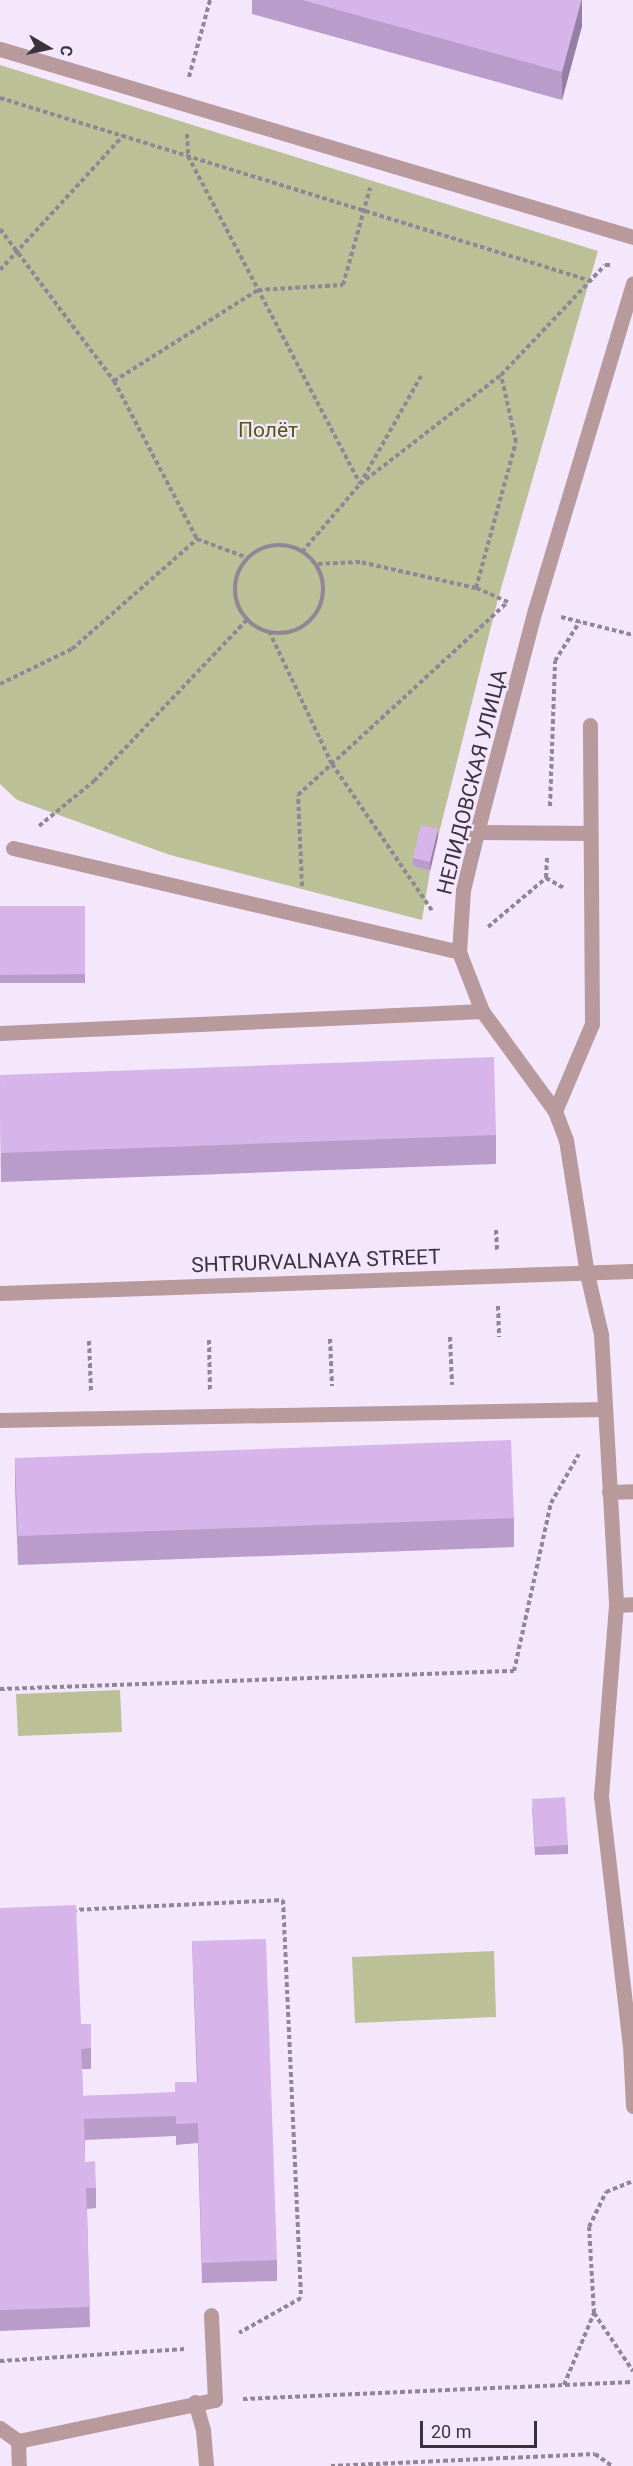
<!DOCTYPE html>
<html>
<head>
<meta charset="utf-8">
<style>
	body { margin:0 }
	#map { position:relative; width:633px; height:2466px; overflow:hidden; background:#f4e7fc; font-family:Roboto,sans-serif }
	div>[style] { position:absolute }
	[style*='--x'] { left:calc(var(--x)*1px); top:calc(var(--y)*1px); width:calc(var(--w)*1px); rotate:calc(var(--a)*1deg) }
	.green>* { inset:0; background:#bbc097 }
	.path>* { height:4px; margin-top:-2px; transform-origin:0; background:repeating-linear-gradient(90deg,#908695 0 4.5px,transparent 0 7.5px) }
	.path>.ring { margin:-2px; padding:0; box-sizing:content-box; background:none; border:4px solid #908695; border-radius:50% }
	.service>* { height:15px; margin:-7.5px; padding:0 7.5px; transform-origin:7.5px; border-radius:7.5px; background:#b8999c }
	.minor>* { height:15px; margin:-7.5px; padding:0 7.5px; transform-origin:7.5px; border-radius:7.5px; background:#b8999c }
	.wall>* { inset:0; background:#b99cca }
	.shaded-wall>* { inset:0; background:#967fa4 }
	.building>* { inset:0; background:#d7b5eb }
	span { translate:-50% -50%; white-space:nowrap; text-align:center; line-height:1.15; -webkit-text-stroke:4.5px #f4e7fc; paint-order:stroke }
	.park-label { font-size:21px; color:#545812 }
	.street-label { font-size:21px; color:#3a333d }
	.north { position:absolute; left:18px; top:18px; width:60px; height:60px; -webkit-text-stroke:4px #f4e7fc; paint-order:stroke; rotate:99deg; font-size:16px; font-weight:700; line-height:24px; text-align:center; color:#3a333d }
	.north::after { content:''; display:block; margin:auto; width:21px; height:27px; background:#3a333d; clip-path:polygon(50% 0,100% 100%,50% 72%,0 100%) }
	.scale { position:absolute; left:420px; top:2421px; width:117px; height:27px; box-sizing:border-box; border:3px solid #3a333d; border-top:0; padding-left:8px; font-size:18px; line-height:21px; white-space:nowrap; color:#3a333d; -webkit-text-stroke:4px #f4e7fc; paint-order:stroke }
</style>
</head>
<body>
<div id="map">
	<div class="green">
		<div style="clip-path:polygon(0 65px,598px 251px,498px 599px,438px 837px,421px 833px,413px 866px,430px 871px,422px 920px,170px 855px,17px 800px,0 784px)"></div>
		<div style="clip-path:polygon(120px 1690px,122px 1732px,18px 1736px,16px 1694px)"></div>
		<div style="clip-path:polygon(494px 1951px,496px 2017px,355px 2023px,352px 1957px)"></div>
	</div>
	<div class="path">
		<div style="--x:189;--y:77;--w:80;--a:-74.7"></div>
		<div style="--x:0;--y:98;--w:619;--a:17.2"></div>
		<div style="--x:187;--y:134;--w:22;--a:87"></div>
		<div style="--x:188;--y:156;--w:370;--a:62.3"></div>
		<div style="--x:0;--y:229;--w:190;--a:53.1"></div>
		<div style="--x:114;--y:381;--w:178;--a:62.3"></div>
		<div style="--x:197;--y:539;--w:54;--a:20.4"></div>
		<div style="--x:0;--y:270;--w:182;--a:-47.5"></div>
		<div style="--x:114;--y:381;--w:170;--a:-32.3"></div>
		<div style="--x:258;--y:290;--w:85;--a:-3.4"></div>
		<div style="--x:343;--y:285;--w:101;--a:-74.4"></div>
		<div style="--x:360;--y:484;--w:178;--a:-37.7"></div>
		<div style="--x:501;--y:375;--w:151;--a:-46.6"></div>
		<div style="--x:605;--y:265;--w:6;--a:0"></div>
		<div class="ring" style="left:235px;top:545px;width:84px;height:84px"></div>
		<div style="--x:302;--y:552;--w:89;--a:-49.5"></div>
		<div style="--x:360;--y:484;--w:124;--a:-60.5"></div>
		<div style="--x:476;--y:588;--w:151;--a:-74.7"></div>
		<div style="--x:516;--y:442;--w:69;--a:-102.6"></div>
		<div style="--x:561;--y:617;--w:74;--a:14"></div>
		<div style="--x:269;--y:631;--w:147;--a:64.7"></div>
		<div style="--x:332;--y:764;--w:179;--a:55.7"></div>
		<div style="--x:0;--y:684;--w:80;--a:-25.9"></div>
		<div style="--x:72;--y:649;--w:167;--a:-41.3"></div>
		<div style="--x:550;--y:806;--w:145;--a:-88"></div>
		<div style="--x:555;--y:661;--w:47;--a:-58"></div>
		<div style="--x:39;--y:826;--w:71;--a:-39.3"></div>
		<div style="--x:94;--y:781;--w:222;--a:-46.5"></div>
		<div style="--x:547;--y:858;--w:20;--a:93"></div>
		<div style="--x:546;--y:878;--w:21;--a:29"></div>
		<div style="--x:302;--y:886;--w:91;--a:-92.5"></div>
		<div style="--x:298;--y:795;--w:285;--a:-42.6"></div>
		<div style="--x:508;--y:602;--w:35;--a:-156"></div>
		<div style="--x:476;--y:588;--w:119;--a:-167.4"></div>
		<div style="--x:360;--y:562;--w:45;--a:177.5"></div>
		<div style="--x:488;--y:927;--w:76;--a:-40.2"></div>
		<div style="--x:496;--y:1230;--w:20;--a:87"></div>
		<div style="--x:498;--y:1306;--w:31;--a:88"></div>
		<div style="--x:450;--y:1337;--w:48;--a:87.6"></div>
		<div style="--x:330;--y:1339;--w:47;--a:87.6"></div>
		<div style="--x:209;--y:1340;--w:50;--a:88.9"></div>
		<div style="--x:89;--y:1341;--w:50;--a:87.7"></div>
		<div style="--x:0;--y:1689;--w:514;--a:-2.01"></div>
		<div style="--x:514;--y:1671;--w:172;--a:-77.6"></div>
		<div style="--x:551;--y:1503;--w:56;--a:-60.3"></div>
		<div style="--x:72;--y:1910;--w:211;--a:-2.7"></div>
		<div style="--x:283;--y:1900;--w:398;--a:87.4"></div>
		<div style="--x:301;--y:2298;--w:71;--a:150.6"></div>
		<div style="--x:594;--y:2313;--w:70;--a:56.1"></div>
		<div style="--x:0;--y:2361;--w:185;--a:-3.7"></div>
		<div style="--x:564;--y:2385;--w:78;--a:-67.4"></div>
		<div style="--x:594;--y:2313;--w:86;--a:-93.3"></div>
		<div style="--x:589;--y:2227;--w:39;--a:-64"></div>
		<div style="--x:606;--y:2192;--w:29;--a:-22"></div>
		<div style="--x:243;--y:2399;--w:390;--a:-2.5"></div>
		<div style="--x:331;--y:2466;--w:264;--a:-2.6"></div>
		<div style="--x:595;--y:2454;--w:21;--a:35"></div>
	</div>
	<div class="service">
		<div style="--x:0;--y:49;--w:660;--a:16.54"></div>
		<div style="--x:477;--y:832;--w:113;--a:0.5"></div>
		<div style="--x:13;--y:848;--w:458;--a:13.1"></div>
		<div style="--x:0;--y:1033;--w:483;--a:-2.6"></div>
		<div style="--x:555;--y:1111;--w:95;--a:-67"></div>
		<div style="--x:592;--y:1024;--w:299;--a:-90.4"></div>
		<div style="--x:587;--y:1274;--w:62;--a:76.9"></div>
		<div style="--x:601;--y:1334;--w:271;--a:86.8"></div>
		<div style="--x:616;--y:1605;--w:192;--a:94.5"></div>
		<div style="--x:601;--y:1796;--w:251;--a:83.4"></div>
		<div style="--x:630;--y:2045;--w:61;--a:87.2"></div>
		<div style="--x:0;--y:1420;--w:605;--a:-1.04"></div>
		<div style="--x:609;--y:1492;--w:24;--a:-2"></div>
		<div style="--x:616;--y:1605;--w:17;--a:-3"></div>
		<div style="--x:195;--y:2402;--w:29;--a:74"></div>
		<div style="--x:203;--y:2430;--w:36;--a:85"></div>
		<div style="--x:0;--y:2428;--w:22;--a:36"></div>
		<div style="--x:18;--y:2441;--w:25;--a:88"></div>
		<div style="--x:18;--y:2441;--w:201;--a:-11.8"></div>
		<div style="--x:215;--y:2400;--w:85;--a:-92.7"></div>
	</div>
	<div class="minor">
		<div style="--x:587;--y:1274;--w:136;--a:-98.9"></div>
		<div style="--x:566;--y:1140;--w:31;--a:-111"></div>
		<div style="--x:555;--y:1111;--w:124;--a:-126.1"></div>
		<div style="--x:482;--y:1011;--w:63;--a:-111.3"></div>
		<div style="--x:459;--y:952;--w:62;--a:-86.3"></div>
		<div style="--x:463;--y:890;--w:60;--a:-76.4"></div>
		<div style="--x:477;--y:832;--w:229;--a:-75.4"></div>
		<div style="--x:535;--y:610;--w:341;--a:-73.3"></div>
		<div style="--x:0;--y:1293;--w:633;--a:-1.99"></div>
	</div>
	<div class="wall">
		<div style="clip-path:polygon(252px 0,582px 0,582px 26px,562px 100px,252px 14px)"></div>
		<div style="clip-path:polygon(438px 837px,430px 871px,413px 866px,413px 858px)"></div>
		<div style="clip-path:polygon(0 906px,85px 906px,85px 983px,0 983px)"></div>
		<div style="clip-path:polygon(0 1075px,496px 1135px,496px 1164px,1px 1182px)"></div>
		<div style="clip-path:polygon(15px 1458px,514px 1518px,514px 1547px,18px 1565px,15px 1487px)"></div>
		<div style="clip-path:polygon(532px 1807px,568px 1845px,568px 1854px,535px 1855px)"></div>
		<div style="clip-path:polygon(0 1908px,81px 2024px,91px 2048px,91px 2069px,82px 2069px,83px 2096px,175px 2093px,197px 2082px,192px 1941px,277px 2260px,277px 2281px,202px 2283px,198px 2143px,176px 2145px,176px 2136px,85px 2140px,85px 2162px,96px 2188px,96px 2208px,87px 2209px,90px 2327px,0 2331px)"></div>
	</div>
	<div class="shaded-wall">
		<div style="clip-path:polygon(582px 0,582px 26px,562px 100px,562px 72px)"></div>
		<div style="clip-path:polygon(438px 829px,438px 837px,430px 871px,430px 862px)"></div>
	</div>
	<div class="building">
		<div style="clip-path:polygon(302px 0,581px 0,562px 72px)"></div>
		<div style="clip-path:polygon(421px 825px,438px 829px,430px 862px,413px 858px)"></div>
		<div style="clip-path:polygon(0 906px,85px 906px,85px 974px,0 975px)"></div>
		<div style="clip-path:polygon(494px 1057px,496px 1135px,1px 1153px,0 1075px)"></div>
		<div style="clip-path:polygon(511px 1440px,514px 1518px,18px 1536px,15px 1458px)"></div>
		<div style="clip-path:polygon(565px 1797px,568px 1845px,535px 1847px,532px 1799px)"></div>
		<div style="clip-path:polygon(76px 1905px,81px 2024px,91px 2024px,91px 2048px,81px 2049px,83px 2096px,175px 2092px,175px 2082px,198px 2082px,192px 1941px,266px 1939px,277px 2260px,202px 2263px,198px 2123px,176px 2124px,176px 2116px,84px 2119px,85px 2162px,95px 2161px,96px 2188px,86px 2188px,90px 2307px,0 2310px,0 1908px)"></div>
	</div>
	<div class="park-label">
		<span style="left:268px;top:430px">Полёт</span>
	</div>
	<div class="street-label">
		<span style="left:472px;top:782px;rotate:-76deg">НЕЛИДОВСКАЯ УЛИЦА</span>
		<span style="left:316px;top:1261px;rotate:-2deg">SHTRURVALNAYA STREET</span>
	</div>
	<div class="north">С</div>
	<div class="scale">20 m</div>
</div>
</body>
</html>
